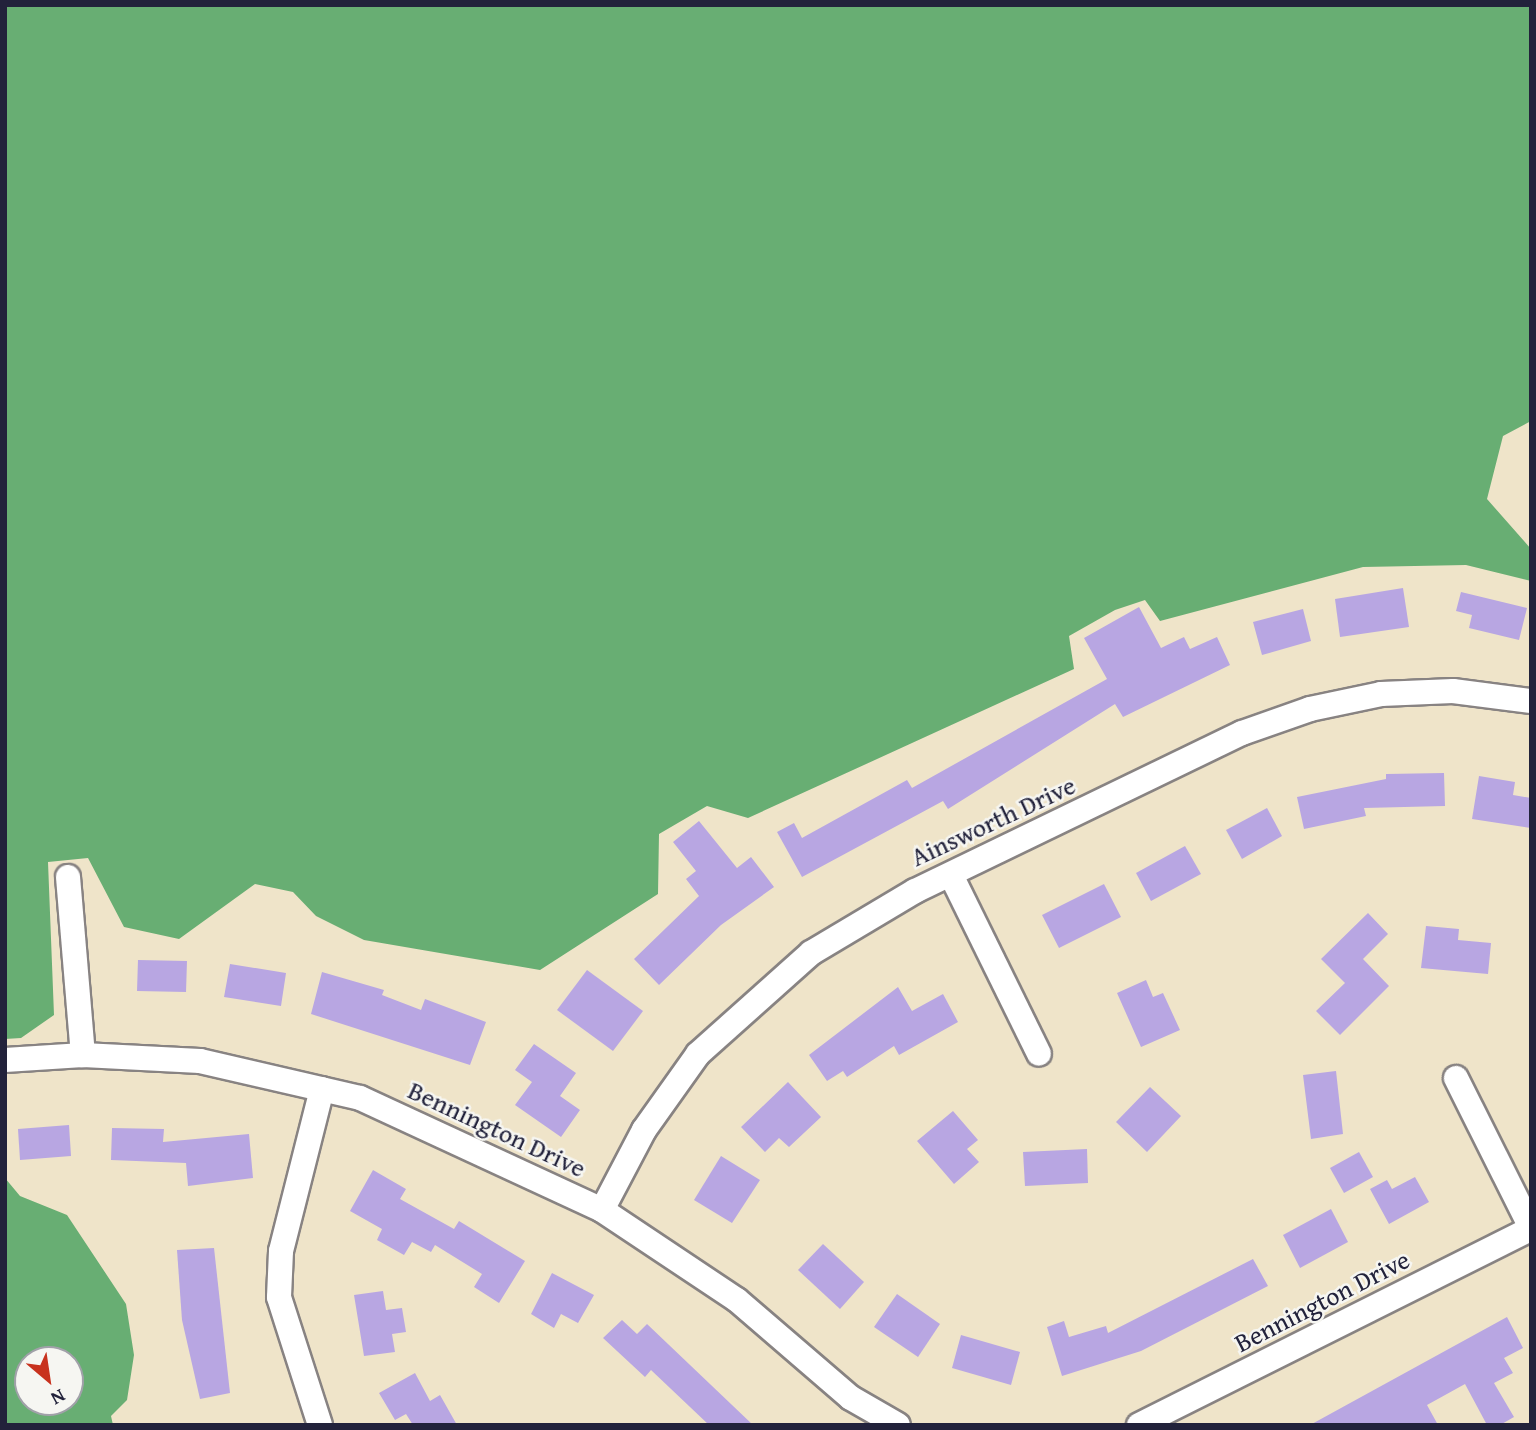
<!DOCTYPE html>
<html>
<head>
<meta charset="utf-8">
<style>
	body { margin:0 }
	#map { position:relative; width:1536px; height:1430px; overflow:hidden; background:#efe4c9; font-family:"Gentium Book Plus",serif }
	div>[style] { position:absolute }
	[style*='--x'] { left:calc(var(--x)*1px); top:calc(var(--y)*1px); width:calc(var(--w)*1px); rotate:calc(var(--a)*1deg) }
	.forest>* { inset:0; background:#68ae73 }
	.building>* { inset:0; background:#b8a6e2 }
	.roads { filter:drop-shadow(2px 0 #888382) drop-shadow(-2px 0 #888382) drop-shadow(0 2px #888382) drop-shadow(0 -2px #888382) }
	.street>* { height:24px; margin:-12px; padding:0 12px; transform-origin:12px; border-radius:12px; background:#fff }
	span { translate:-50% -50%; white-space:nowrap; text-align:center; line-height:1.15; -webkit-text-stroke:5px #f6f6f2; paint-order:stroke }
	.street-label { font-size:26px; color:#22223b }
	.frame { position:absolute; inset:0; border:7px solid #22223b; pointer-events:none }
	.north { position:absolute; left:14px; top:1346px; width:70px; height:70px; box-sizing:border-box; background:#f6f6f2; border:2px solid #a1a1a9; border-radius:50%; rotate:151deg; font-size:19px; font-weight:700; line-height:28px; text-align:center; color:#22223b }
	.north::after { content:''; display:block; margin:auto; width:24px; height:32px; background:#c8321e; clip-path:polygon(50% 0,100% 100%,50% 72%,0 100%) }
</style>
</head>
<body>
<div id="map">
	<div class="forest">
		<div style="clip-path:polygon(5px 5px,1531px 5px,1531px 421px,1503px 436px,1487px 499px,1531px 549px,1531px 581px,1466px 565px,1363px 567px,1160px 621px,1145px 600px,1115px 610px,1069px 636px,1074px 669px,748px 818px,707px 806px,659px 834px,658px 894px,540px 970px,364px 940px,316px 916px,293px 892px,255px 884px,179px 939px,124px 927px,88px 858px,48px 862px,54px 1015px,21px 1038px,5px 1039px)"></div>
		<div style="clip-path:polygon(evenodd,5px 1178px,20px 1196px,67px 1215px,126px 1304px,134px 1355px,127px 1400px,111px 1416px,113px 1425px,5px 1425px,5px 1178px,28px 1360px,70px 1360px,70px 1402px,28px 1402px,28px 1360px)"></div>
	</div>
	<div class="building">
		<div style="clip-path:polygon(1403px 588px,1409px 627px,1340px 637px,1335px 599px)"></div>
		<div style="clip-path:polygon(1461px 592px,1527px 608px,1519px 640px,1469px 628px,1472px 615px,1456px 611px)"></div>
		<div style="clip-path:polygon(1139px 607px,1161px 648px,1184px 637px,1190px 649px,1217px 637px,1230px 665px,1123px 717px,1115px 704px,948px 809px,943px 801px,802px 877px,777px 832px,794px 823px,802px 838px,907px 780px,912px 788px,1107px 679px,1084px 638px)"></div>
		<div style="clip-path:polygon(1303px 609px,1311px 641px,1262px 655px,1253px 622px)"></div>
		<div style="clip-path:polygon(1444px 773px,1445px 806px,1364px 808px,1366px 816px,1304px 829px,1297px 797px,1386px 779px,1386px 774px)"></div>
		<div style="clip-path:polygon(1479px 776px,1515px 782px,1513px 795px,1531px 798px,1531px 828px,1472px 819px)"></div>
		<div style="clip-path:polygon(1267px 808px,1282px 836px,1242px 859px,1226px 830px)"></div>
		<div style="clip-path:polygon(699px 821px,737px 868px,751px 857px,774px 887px,721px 925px,659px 985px,634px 959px,699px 896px,686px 879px,696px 871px,673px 842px)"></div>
		<div style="clip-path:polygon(1185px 846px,1201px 874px,1151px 901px,1136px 873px)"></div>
		<div style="clip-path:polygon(1104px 884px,1121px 917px,1059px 948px,1042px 915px)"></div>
		<div style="clip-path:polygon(1368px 913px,1388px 934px,1363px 959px,1389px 986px,1340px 1035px,1316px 1011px,1345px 983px,1321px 959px)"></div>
		<div style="clip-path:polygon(1426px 926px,1459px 929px,1458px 940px,1491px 943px,1488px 974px,1421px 968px)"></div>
		<div style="clip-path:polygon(138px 960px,187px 961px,186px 992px,137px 991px)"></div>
		<div style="clip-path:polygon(230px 964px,286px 973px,281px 1006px,224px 997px)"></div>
		<div style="clip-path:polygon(587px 970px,643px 1011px,613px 1051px,557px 1010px)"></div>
		<div style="clip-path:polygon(322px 972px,384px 990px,382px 995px,421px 1010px,425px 999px,486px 1022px,470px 1065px,311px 1014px)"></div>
		<div style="clip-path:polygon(1146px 980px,1153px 997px,1163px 993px,1180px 1030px,1141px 1047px,1117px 993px)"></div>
		<div style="clip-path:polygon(898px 987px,912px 1011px,943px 994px,958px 1022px,899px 1055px,894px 1046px,847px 1077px,843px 1071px,827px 1081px,809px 1055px)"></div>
		<div style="clip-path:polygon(534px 1044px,576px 1073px,560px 1096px,580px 1110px,561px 1137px,515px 1105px,532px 1082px,515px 1070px)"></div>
		<div style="clip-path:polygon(1336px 1071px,1343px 1134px,1311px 1139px,1303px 1075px)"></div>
		<div style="clip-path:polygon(788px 1082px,821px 1117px,789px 1147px,779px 1138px,765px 1152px,741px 1127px)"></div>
		<div style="clip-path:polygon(1150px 1087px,1181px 1116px,1147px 1152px,1116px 1122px)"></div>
		<div style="clip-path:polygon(953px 1111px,978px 1140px,967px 1149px,979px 1162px,954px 1184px,917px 1141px)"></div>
		<div style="clip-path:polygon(69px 1125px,71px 1156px,20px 1160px,18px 1129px)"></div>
		<div style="clip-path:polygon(112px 1128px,164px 1129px,163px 1142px,249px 1134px,253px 1178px,188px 1186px,186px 1163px,111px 1160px)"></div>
		<div style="clip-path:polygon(1087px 1149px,1088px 1183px,1025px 1186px,1023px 1152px)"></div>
		<div style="clip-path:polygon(1359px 1152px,1373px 1177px,1344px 1193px,1330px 1168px)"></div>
		<div style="clip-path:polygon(721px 1156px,760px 1180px,732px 1223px,694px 1200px)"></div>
		<div style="clip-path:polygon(373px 1170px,406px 1189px,400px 1199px,454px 1229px,459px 1221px,525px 1261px,499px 1303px,474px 1287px,482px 1274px,435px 1245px,431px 1252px,412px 1242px,404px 1255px,377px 1240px,382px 1229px,350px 1211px)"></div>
		<div style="clip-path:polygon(1415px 1177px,1429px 1202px,1389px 1224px,1370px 1189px,1387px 1180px,1392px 1189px)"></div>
		<div style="clip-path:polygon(1331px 1209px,1348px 1242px,1300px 1268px,1283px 1235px)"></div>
		<div style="clip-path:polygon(823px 1244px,864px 1282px,840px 1309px,798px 1270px)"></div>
		<div style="clip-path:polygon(214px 1248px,230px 1393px,200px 1399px,182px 1320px,177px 1250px)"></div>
		<div style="clip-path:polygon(1253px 1259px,1268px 1286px,1141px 1351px,1062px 1376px,1047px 1327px,1064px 1321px,1069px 1337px,1106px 1326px,1108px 1333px)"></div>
		<div style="clip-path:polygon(552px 1273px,594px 1295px,578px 1323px,561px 1314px,554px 1328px,531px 1314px)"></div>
		<div style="clip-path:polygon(383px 1291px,386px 1310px,402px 1308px,406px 1332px,392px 1334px,395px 1352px,364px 1356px,354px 1295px)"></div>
		<div style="clip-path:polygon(897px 1294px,940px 1324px,918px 1357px,874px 1327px)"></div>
		<div style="clip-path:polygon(1507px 1317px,1523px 1348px,1504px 1358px,1513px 1373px,1494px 1383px,1514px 1417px,1500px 1425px,1487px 1425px,1465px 1384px,1427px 1405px,1438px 1425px,1310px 1425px)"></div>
		<div style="clip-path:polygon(622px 1320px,637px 1334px,647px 1324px,753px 1425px,709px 1425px,651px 1370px,645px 1377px,603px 1338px)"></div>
		<div style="clip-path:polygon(961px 1335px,1020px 1352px,1011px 1385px,952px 1368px)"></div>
		<div style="clip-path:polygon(415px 1373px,430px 1401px,440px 1395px,457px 1425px,413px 1425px,406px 1414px,395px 1420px,379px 1393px)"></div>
	</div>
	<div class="roads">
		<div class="street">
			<div style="--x:951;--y:875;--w:199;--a:63.8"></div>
			<div style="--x:68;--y:877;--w:179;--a:85.2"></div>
			<div style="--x:5;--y:1060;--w:78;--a:-3.7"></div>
			<div style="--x:83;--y:1055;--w:117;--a:2.9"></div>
			<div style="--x:200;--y:1061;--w:164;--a:13"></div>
			<div style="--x:360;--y:1098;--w:267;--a:24.8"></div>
			<div style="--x:602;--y:1210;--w:162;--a:33.7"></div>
			<div style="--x:737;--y:1300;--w:150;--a:40.7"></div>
			<div style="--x:851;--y:1398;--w:54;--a:29.9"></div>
			<div style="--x:1456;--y:1078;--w:168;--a:63.4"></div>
			<div style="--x:602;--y:1210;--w:90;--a:-62.3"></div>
			<div style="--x:644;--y:1130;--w:93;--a:-54.6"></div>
			<div style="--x:698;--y:1054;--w:152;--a:-41.8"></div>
			<div style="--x:811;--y:953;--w:121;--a:-30.8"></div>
			<div style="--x:915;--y:891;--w:363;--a:-25.8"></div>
			<div style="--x:1242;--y:733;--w:72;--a:-19.4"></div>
			<div style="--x:1310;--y:709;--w:73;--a:-11.9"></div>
			<div style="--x:1381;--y:694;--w:72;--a:-2.4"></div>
			<div style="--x:1453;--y:691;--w:79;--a:7.3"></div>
			<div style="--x:320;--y:1425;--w:134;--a:-107.8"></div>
			<div style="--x:279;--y:1297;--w:46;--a:-87.5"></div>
			<div style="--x:281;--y:1251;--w:167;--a:-75.8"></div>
			<div style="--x:1139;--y:1425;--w:438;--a:-26.6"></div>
		</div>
	</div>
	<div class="street-label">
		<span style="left:993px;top:821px;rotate:-25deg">Ainsworth Drive</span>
		<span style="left:497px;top:1129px;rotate:25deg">Bennington Drive</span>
		<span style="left:1322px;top:1301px;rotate:-27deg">Bennington Drive</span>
	</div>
	<div class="frame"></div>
	<div class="north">N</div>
</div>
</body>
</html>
